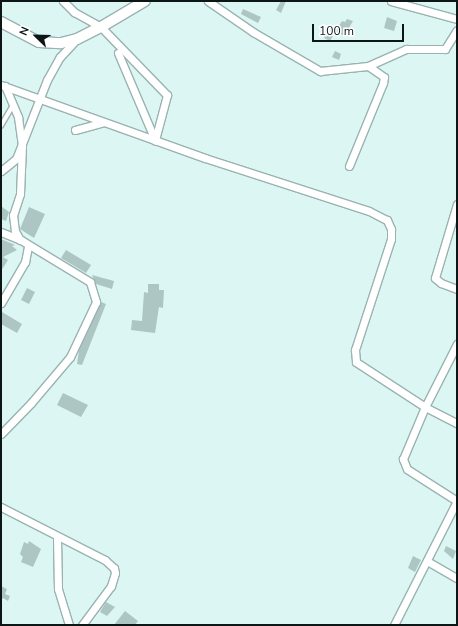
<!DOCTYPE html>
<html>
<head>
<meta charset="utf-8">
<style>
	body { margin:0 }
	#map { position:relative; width:458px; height:626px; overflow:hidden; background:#dcf6f4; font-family:"Nunito Sans",sans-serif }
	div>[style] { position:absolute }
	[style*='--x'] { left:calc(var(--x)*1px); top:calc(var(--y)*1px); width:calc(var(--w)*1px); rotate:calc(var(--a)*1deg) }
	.building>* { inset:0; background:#adc6c4 }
	.roads { filter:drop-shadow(1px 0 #9ab3b1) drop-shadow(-1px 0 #9ab3b1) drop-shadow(0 1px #9ab3b1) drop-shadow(0 -1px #9ab3b1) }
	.lane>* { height:3.5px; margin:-1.75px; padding:0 1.75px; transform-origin:1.75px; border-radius:1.75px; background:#fff }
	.street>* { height:7px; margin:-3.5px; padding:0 3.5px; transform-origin:3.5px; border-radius:3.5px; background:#fff }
	.secondary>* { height:10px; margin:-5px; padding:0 5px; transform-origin:5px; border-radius:5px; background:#fff }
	span { translate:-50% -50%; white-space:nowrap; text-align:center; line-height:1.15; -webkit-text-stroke:3px #fff; paint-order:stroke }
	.frame { position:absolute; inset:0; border:2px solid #0c1615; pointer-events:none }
	.north { position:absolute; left:16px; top:16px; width:40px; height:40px; -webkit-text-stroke:3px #fff; paint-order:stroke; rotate:293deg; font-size:11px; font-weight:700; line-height:16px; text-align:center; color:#0c1615 }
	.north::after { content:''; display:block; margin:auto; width:14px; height:18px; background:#0c1615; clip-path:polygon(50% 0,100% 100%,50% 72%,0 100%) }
	.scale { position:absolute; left:312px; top:24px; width:92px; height:18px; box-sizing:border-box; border:2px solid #0c1615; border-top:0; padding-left:5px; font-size:12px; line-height:14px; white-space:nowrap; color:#0c1615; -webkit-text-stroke:3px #fff; paint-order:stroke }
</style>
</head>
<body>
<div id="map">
	<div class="building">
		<div style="clip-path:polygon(281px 1px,286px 1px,281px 13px,276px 10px)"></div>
		<div style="clip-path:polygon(243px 9px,261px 17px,258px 23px,241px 14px)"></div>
		<div style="clip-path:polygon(387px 17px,397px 21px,394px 31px,384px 28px)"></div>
		<div style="clip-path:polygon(347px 19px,353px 21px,347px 31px,350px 33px,348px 37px,335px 32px,342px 21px,345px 22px)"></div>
		<div style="clip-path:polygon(326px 33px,333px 36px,330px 41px,324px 38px)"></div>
		<div style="clip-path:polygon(335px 51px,341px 54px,339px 60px,332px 57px)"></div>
		<div style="clip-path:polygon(1px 206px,9px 212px,6px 221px,1px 219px)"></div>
		<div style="clip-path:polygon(29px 207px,45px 214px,34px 238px,20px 229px)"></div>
		<div style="clip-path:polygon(1px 239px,15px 245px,12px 246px,17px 250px,3px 257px,8px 260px,1px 271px)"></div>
		<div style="clip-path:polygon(66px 250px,91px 265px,86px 273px,61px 258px)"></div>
		<div style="clip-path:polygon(92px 275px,114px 281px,112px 289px,96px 284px)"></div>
		<div style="clip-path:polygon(148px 284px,159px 284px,159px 290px,164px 290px,163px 308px,159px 307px,155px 333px,131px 330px,132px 320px,142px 321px,144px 292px,148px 293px)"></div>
		<div style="clip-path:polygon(27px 288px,35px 292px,29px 304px,21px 300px)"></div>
		<div style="clip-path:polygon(101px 302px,106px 304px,82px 365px,77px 364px,79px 350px)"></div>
		<div style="clip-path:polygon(2px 312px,22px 324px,17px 333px,1px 324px)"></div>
		<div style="clip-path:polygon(63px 393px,88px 405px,81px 417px,57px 405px)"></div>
		<div style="clip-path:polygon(29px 541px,41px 549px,33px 567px,21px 562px,23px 557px,20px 554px,24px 542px,28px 544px)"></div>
		<div style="clip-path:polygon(446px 546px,456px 551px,453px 559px,444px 551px)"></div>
		<div style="clip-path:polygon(413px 556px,421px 560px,415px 572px,408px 568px)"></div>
		<div style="clip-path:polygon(1px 586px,7px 589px,5px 594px,10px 596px,8px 601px,3px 598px,1px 601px)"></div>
		<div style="clip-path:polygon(106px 602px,115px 607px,107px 616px,100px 612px)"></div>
		<div style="clip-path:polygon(125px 611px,138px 621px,135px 625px,114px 625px)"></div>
	</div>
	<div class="roads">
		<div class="lane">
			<div style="--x:1;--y:126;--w:24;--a:-60"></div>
		</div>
		<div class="street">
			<div style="--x:63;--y:1;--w:16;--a:45"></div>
			<div style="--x:74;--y:12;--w:31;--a:29"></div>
			<div style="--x:101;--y:27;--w:95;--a:45.9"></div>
			<div style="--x:167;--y:95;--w:47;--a:104.9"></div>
			<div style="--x:208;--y:1;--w:55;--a:34.6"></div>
			<div style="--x:253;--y:32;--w:78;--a:30.2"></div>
			<div style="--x:320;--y:71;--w:48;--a:-5.9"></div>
			<div style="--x:368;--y:66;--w:42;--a:-24.1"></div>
			<div style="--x:406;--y:49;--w:39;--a:0"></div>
			<div style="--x:445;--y:49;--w:22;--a:-58"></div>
			<div style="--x:391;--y:1;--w:68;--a:15.3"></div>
			<div style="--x:118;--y:53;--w:95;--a:67"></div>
			<div style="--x:1;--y:85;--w:217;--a:19.7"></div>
			<div style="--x:205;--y:158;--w:172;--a:17.9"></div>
			<div style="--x:369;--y:211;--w:20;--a:27"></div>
			<div style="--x:387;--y:220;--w:10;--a:66"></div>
			<div style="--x:391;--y:229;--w:10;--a:90"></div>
			<div style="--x:391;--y:239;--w:117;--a:108"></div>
			<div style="--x:355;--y:350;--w:12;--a:85"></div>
			<div style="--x:356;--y:362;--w:82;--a:33.1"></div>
			<div style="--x:425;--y:407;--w:36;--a:27"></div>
			<div style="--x:5;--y:86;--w:34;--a:67"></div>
			<div style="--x:18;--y:117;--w:29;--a:82"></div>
			<div style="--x:22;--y:146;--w:48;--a:92.4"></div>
			<div style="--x:20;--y:194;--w:22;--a:108"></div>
			<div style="--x:13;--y:215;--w:16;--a:83"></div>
			<div style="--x:15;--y:231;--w:10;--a:61"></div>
			<div style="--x:75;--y:130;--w:30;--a:-15"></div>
			<div style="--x:349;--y:166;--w:90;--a:-67.7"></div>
			<div style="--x:383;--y:83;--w:6;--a:-81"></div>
			<div style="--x:384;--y:77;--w:19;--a:-145"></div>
			<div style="--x:1;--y:171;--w:19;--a:-39"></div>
			<div style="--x:16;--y:159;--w:85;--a:-68.6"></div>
			<div style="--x:47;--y:80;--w:26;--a:-61"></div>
			<div style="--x:60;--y:57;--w:23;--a:-47"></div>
			<div style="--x:457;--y:204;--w:77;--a:106.6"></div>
			<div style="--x:435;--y:278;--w:8;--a:40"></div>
			<div style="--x:441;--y:283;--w:17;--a:21"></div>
			<div style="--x:1;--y:232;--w:22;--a:22"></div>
			<div style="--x:21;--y:240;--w:81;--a:31.3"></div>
			<div style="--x:90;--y:282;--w:21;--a:73"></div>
			<div style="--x:96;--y:302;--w:61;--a:115.3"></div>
			<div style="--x:70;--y:357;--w:60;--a:130.3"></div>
			<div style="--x:31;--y:403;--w:43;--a:134.1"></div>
			<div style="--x:1;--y:303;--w:48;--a:-59.7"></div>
			<div style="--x:25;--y:262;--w:16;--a:-79"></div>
			<div style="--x:457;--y:501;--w:59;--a:-147.4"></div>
			<div style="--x:407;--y:469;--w:11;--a:-112"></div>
			<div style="--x:403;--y:459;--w:56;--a:-67.1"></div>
			<div style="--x:425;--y:407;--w:71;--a:-63.1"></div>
			<div style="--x:1;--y:507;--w:117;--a:27"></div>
			<div style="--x:105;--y:560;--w:12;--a:42"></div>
			<div style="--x:114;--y:568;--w:5;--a:79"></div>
			<div style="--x:115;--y:573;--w:14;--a:107"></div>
			<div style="--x:111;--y:586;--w:49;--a:126.6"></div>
			<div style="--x:57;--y:537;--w:52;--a:88.9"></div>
			<div style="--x:58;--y:589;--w:38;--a:73"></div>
			<div style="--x:427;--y:561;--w:34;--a:30"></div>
			<div style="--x:394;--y:625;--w:139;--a:-63.1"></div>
		</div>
		<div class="secondary">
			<div style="--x:1;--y:22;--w:43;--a:27.8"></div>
			<div style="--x:39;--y:42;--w:22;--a:3"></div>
			<div style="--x:61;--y:43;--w:16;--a:-14"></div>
			<div style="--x:77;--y:39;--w:27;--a:-27"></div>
			<div style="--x:101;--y:27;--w:51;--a:-30.6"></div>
		</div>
	</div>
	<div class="frame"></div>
	<div class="north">N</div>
	<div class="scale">100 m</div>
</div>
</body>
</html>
